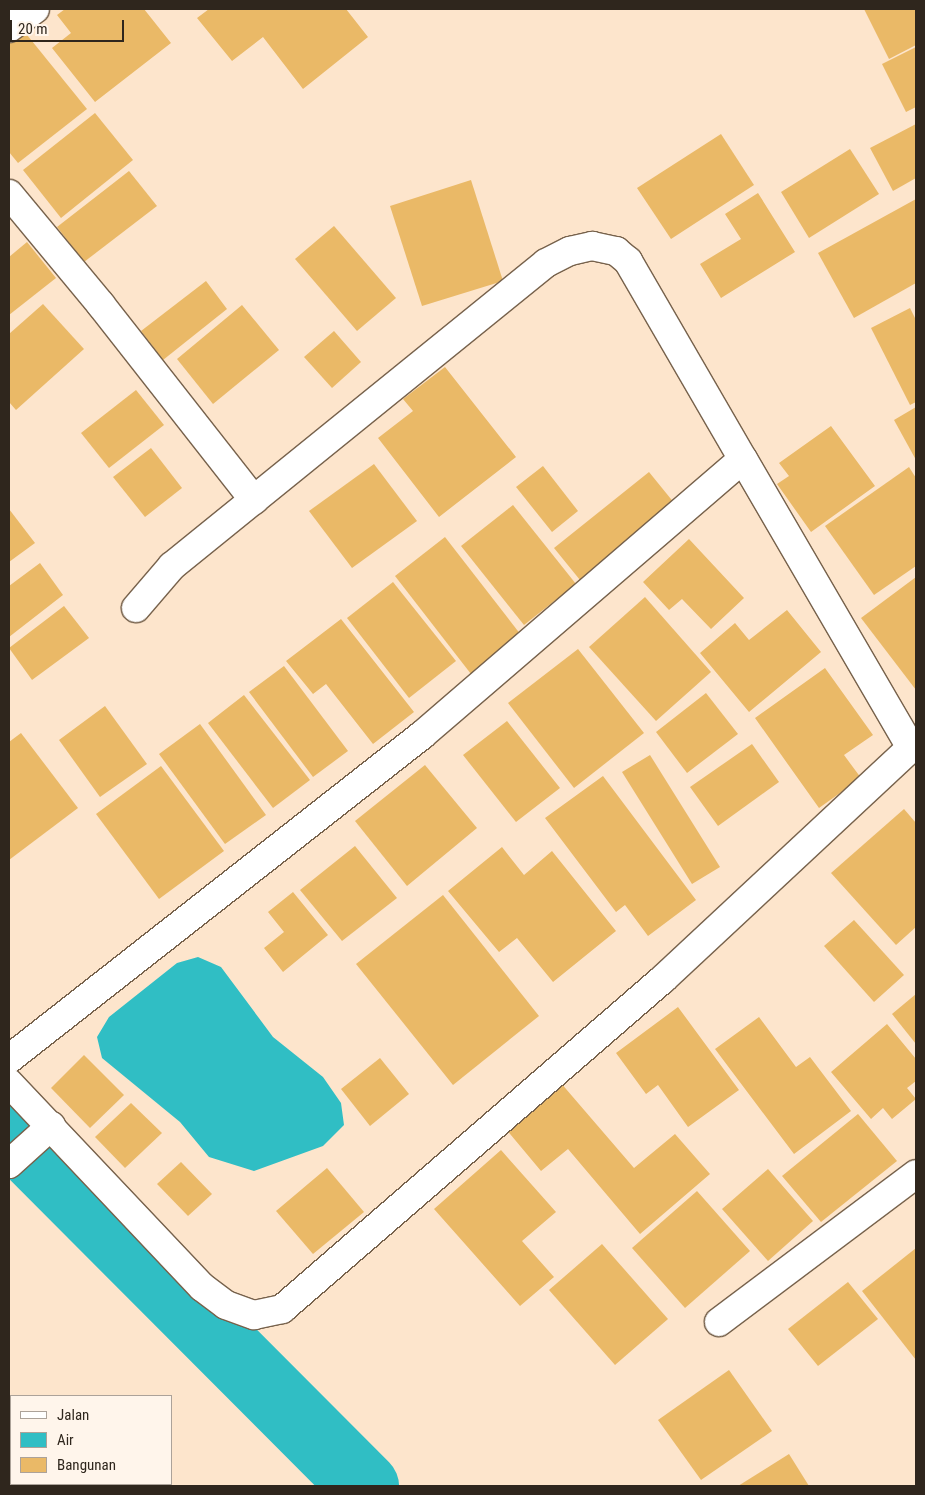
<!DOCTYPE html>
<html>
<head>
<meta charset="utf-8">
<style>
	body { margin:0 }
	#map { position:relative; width:925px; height:1495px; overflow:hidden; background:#fde5cc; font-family:"Roboto Condensed",sans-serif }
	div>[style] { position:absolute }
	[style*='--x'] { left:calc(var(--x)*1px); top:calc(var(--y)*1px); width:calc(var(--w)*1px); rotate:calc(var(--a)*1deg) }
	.water>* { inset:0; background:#30bec4 }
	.river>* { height:69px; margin:-34.5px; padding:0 34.5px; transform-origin:34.5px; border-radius:34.5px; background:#30bec4 }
	.building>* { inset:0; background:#eab967 }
	.roads { filter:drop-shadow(1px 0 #77624c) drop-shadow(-1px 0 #77624c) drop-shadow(0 1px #77624c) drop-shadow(0 -1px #77624c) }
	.minor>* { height:28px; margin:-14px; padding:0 14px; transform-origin:14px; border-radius:14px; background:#fff }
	span { translate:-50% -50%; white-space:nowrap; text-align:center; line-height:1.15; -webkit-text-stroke:4px #fff5eb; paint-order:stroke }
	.frame { position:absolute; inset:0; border:10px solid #2f261d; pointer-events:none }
	.legend { position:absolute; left:10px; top:1395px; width:162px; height:90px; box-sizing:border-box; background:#fff5eb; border:1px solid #aca299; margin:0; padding:6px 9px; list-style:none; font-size:15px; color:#2f261d }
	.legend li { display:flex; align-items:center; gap:10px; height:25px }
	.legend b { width:25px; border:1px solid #aca299 }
	.scale { position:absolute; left:10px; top:20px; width:114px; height:22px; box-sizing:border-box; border:2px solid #2f261d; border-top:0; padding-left:6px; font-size:15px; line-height:18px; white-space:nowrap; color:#2f261d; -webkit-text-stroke:4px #fff5eb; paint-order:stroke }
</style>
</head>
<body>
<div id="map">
	<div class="water">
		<div style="clip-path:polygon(198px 957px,221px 967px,273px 1037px,323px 1077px,341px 1103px,344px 1125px,323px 1146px,254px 1171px,209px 1157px,180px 1122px,102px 1058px,97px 1037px,109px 1017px,177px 963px)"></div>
	</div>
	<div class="river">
		<div style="--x:9;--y:1130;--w:503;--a:45.08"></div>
	</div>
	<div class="building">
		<div style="clip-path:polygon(65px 9px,144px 9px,171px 43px,95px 102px,52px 48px,71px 33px,57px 15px)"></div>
		<div style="clip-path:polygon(209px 9px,346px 9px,368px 37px,303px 89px,263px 37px,232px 61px,197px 18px)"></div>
		<div style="clip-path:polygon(864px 9px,916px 9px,916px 45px,889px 59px)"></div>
		<div style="clip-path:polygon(19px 25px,87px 109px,18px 163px,9px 152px,9px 33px)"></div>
		<div style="clip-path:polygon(916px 47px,916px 107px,906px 112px,882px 64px)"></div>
		<div style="clip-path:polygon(95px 113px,133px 160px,61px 218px,23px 170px)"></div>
		<div style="clip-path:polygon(916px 124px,916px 178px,893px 191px,870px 148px)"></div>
		<div style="clip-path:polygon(721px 134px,754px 185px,671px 239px,637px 188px)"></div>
		<div style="clip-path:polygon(850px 149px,879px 194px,809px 238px,781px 192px)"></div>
		<div style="clip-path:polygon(129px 171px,157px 206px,84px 262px,57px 227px)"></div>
		<div style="clip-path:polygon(471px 180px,503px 281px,422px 306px,390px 206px)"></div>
		<div style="clip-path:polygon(758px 193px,795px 252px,721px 298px,700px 264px,741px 239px,725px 214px)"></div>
		<div style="clip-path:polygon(916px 199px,916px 283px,854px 318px,818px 253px)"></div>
		<div style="clip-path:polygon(334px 226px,396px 298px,357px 331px,295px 259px)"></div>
		<div style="clip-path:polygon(27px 242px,56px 278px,9px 315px,9px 257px)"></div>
		<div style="clip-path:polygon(206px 281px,227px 309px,163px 360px,141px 331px)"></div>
		<div style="clip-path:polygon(43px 304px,84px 349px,16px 410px,9px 402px,9px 334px)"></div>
		<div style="clip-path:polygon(242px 305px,279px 350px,213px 404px,177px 359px)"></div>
		<div style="clip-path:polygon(910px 308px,916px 320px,916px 402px,910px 405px,871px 328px)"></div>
		<div style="clip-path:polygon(334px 331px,361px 362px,332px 388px,304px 357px)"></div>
		<div style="clip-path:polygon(445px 367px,516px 457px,439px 517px,378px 438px,413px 411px,403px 399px)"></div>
		<div style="clip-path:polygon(136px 390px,164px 425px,109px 468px,81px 433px)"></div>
		<div style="clip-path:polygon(916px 407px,916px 460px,894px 420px)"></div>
		<div style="clip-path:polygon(831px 426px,875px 486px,811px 532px,777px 484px,789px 476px,779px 463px)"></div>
		<div style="clip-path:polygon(151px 448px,182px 488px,145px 517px,113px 477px)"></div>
		<div style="clip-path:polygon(374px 464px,417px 521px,352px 568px,309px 511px)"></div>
		<div style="clip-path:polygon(543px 466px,578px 511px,552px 532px,516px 487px)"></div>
		<div style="clip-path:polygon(909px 467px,916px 478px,916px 566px,874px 595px,825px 526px)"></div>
		<div style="clip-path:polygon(649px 472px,675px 504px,580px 580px,554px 548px)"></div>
		<div style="clip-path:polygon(513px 505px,576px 584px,524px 625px,461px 546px)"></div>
		<div style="clip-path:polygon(9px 509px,35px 543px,9px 562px)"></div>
		<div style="clip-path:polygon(445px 537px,521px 635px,471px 674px,395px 576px)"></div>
		<div style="clip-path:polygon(689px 539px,744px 598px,711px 629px,682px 599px,669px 610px,643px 582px)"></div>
		<div style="clip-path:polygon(40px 563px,63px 595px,9px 637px,9px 586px)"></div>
		<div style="clip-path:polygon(916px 577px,916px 690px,861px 618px)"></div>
		<div style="clip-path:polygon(393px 582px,456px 661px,409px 698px,347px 618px)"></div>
		<div style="clip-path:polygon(645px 597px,711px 672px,656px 721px,589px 647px)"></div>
		<div style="clip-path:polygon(64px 606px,89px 638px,32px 680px,9px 648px)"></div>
		<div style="clip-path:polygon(787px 610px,821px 652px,749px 712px,700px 653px,735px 623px,749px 640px)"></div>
		<div style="clip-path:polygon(341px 619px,414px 712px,373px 744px,326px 684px,313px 694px,286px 661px)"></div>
		<div style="clip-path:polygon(578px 649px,644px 733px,574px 788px,508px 703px)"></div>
		<div style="clip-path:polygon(284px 666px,348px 751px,313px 777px,249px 692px)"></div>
		<div style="clip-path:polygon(825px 668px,873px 735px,844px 755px,861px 778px,819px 808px,755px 718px)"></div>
		<div style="clip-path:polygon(706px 693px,738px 734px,687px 773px,656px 732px)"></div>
		<div style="clip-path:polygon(244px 695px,310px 780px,273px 808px,208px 723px)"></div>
		<div style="clip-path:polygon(105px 706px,147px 764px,100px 797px,59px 740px)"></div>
		<div style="clip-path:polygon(507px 721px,560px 788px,516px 822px,463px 755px)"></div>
		<div style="clip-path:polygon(200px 724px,266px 815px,225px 844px,159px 754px)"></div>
		<div style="clip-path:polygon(21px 733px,78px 808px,9px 860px,9px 742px)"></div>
		<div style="clip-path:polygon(752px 744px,779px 782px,718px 826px,690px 787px)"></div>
		<div style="clip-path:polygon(650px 755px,720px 867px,692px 884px,622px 772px)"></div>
		<div style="clip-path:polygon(425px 765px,477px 828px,407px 886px,355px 821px)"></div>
		<div style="clip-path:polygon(161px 766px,224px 851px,159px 899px,96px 814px)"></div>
		<div style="clip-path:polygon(603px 776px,696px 900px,648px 936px,625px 905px,616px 912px,545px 818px)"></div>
		<div style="clip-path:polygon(904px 809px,916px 823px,916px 927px,896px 945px,831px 873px)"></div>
		<div style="clip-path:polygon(355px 846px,397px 898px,342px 941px,300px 890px)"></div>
		<div style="clip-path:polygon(502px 847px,524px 875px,552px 851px,616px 931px,553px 982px,517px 938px,499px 952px,448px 891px)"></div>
		<div style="clip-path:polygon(293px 892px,328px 935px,283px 972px,264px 948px,284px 932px,268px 912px)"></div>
		<div style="clip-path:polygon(443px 895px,539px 1016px,453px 1085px,356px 964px)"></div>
		<div style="clip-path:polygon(854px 920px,904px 975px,874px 1002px,824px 946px)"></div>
		<div style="clip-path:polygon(916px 994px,916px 1044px,892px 1014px)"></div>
		<div style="clip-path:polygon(678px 1007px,739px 1090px,688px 1127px,658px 1085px,646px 1094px,616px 1053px)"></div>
		<div style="clip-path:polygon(759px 1017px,796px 1067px,810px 1057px,851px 1111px,794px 1154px,715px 1049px)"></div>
		<div style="clip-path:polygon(887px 1024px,916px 1059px,916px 1081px,907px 1088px,916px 1099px,892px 1119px,883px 1108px,871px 1119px,831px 1072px)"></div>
		<div style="clip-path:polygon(84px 1055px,124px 1095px,90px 1128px,51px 1088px)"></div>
		<div style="clip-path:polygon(380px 1058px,409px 1094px,370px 1126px,341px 1089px)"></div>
		<div style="clip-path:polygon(560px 1082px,634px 1168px,675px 1134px,710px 1174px,640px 1234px,568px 1149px,541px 1171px,505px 1128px)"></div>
		<div style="clip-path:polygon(131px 1103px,162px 1133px,125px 1168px,95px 1137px)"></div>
		<div style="clip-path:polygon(858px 1114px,897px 1161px,821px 1222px,782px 1176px)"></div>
		<div style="clip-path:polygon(501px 1150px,556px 1212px,522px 1241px,554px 1277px,520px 1306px,434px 1209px)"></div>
		<div style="clip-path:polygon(181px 1162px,212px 1194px,188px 1216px,157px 1184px)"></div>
		<div style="clip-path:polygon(327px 1168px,364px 1212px,313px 1254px,276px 1211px)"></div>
		<div style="clip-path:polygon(768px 1169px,813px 1221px,768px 1261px,722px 1209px)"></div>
		<div style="clip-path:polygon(697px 1191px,750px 1251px,685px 1308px,632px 1248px)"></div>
		<div style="clip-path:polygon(602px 1244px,668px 1319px,615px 1365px,549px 1290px)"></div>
		<div style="clip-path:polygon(916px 1248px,916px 1360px,862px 1291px)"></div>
		<div style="clip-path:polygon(848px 1282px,878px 1319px,818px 1366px,788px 1329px)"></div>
		<div style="clip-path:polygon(729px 1370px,772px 1431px,701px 1480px,658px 1420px)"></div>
		<div style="clip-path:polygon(789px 1454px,809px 1486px,738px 1486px)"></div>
		<div style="clip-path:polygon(9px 1467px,11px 1484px,26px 1486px,9px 1486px)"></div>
		<div style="clip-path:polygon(43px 1484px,61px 1484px,58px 1486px)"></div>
		<div style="clip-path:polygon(94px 1484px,107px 1484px,109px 1486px,91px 1486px)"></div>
	</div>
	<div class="roads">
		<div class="minor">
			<div style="--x:9;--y:28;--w:32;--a:-36"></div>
			<div style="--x:9;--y:194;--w:144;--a:50.3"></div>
			<div style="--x:101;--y:305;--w:248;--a:51.9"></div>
			<div style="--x:136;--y:608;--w:55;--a:-49.4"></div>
			<div style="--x:172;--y:566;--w:481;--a:-39"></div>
			<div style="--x:546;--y:263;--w:27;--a:-27"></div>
			<div style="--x:570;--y:251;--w:23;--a:-13"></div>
			<div style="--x:592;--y:246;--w:25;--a:12"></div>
			<div style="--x:616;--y:251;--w:16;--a:40"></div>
			<div style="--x:628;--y:261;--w:229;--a:59.9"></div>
			<div style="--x:9;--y:1059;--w:525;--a:-38.11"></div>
			<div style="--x:422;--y:735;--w:423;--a:-40.7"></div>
			<div style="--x:743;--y:459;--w:334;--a:59.8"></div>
			<div style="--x:9;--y:1083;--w:281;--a:46.6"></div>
			<div style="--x:202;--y:1287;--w:30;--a:37"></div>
			<div style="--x:226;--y:1305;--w:30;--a:20"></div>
			<div style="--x:254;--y:1315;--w:29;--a:-12"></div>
			<div style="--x:282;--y:1309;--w:504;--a:-40.9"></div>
			<div style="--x:663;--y:979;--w:346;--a:-43"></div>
			<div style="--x:9;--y:1164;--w:57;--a:-42.1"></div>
			<div style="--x:719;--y:1322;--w:246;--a:-36.9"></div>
		</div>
	</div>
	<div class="frame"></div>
	<ul class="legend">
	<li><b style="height:6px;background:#fff"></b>Jalan</li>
	<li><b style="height:14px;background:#30bec4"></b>Air</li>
	<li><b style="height:14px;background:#eab967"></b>Bangunan</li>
	</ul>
	<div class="scale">20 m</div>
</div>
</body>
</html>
